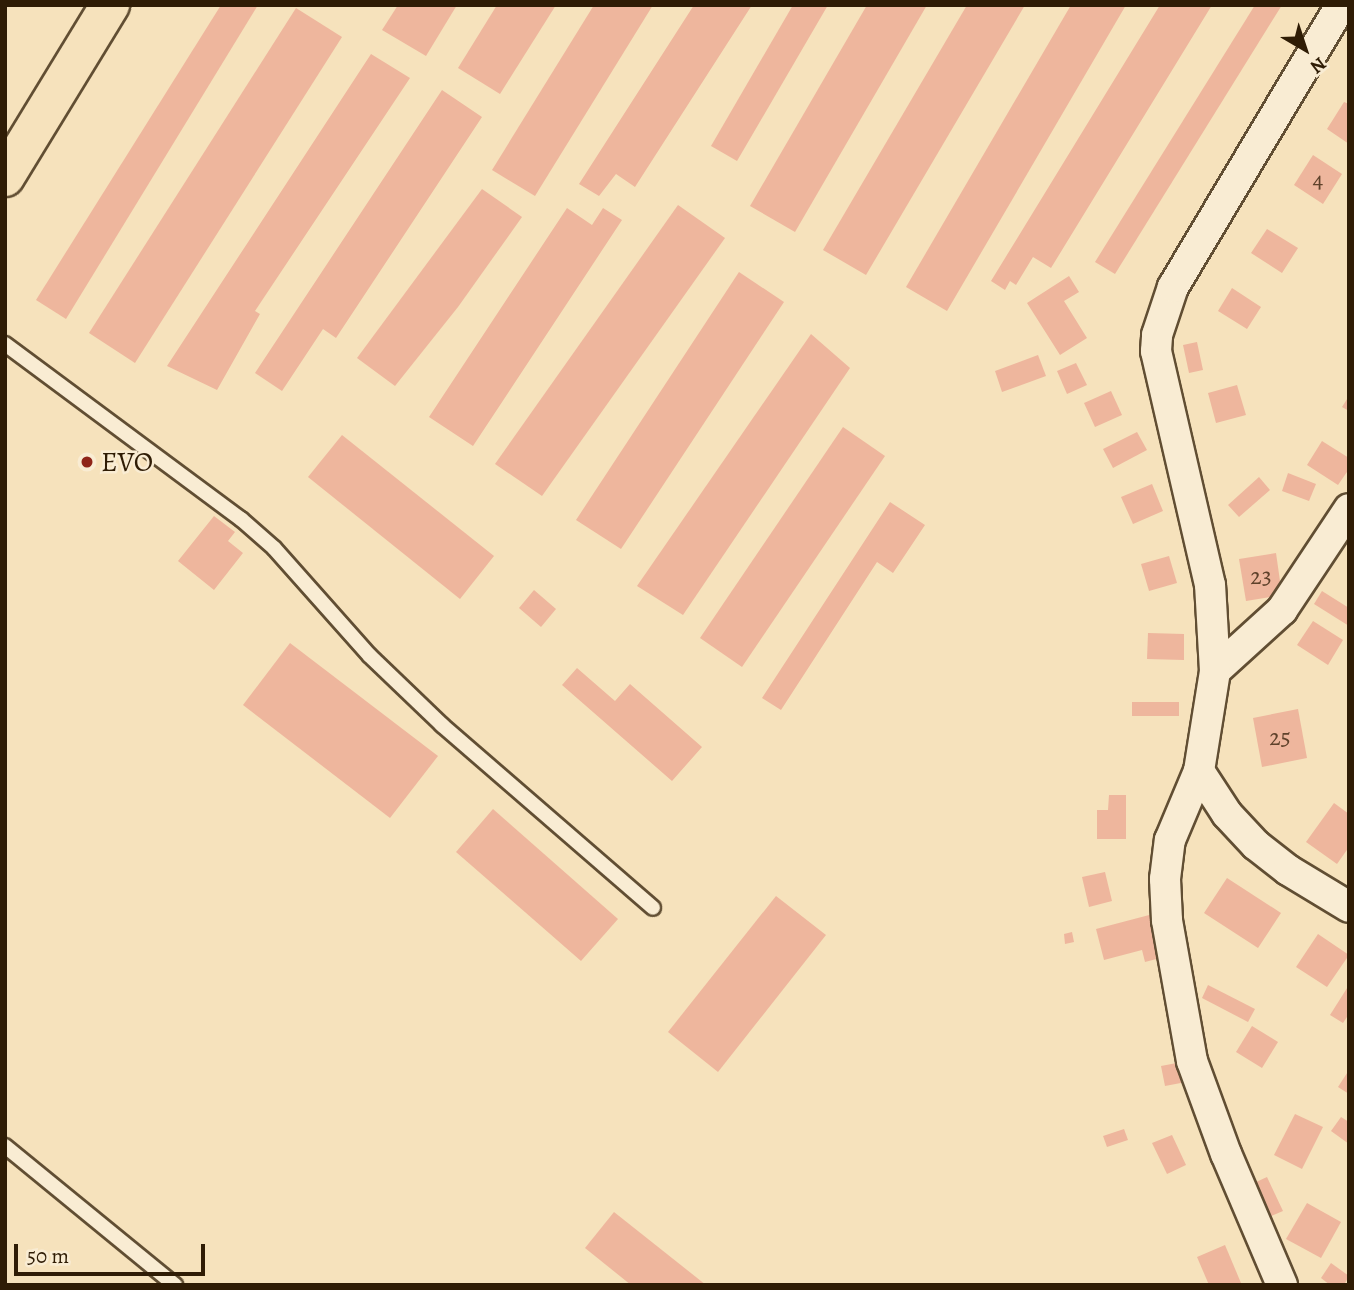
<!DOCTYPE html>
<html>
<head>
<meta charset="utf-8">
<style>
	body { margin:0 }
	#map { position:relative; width:1354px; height:1290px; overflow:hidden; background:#f6e2bc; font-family:Alegreya,serif }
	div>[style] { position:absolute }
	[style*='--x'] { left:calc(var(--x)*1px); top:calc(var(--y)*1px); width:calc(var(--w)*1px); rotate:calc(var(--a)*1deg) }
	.building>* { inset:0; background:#eeb69d }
	.roads { filter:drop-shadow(2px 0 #614e33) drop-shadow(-2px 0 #614e33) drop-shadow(0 2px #614e33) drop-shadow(0 -2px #614e33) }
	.service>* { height:14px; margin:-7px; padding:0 7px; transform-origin:7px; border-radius:7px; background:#f9ecd3 }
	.minor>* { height:30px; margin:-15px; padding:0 15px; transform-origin:15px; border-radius:15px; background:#f9ecd3 }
	.primary>* { height:38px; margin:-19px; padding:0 19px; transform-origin:19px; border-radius:19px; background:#f6e2bc }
	.dots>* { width:19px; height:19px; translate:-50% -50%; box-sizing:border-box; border:4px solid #f9ecd3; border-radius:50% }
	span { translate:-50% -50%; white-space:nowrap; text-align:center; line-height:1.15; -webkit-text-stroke:5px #f9ecd3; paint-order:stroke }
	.number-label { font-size:24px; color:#5f422b }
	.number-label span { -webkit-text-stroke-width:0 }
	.poi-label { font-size:28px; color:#2f1c05 }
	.left { translate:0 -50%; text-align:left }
	.frame { position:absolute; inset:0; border:7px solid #2f1c05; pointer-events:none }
	.north { position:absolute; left:1270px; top:14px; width:70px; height:70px; -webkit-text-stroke:5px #f9ecd3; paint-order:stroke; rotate:141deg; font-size:19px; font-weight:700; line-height:28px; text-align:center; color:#2f1c05 }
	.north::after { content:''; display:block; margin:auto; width:24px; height:32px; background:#2f1c05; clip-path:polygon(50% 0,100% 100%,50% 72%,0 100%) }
	.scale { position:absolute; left:14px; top:1244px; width:191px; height:32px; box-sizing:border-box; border:4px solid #2f1c05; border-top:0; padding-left:9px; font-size:21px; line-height:24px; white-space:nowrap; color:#2f1c05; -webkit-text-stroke:5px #f9ecd3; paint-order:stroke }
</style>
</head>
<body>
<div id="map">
	<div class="building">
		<div style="clip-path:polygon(221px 5px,258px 5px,66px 319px,36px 300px)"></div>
		<div style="clip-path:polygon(398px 5px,457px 5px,426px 56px,382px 30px)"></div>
		<div style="clip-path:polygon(497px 5px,556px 5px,500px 94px,458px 68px)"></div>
		<div style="clip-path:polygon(594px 5px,653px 5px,535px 196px,492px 170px)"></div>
		<div style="clip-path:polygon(694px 5px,752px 5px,635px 187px,616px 174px,599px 196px,579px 184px)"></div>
		<div style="clip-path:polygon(793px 5px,828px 5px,737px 161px,711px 146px)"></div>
		<div style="clip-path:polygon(867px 5px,927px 5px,795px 232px,750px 206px)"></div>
		<div style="clip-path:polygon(967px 5px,1025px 5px,866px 275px,823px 250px)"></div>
		<div style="clip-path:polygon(1071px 5px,1126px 5px,947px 311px,906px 287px)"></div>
		<div style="clip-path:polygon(1160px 5px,1212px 5px,1051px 268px,1033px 257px,1016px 285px,1010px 281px,1005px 290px,991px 281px)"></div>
		<div style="clip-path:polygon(1255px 5px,1282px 5px,1115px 274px,1095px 262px)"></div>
		<div style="clip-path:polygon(296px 8px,342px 37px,135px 363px,89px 333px)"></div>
		<div style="clip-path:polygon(371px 54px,410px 78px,255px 311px,260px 314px,217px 390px,167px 366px)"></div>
		<div style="clip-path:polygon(442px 90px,482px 117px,336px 338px,323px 329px,282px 391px,255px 373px)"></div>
		<div style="clip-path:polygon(1344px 102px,1349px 104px,1349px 144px,1327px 129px)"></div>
		<div style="clip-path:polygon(1313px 155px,1342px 174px,1323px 204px,1294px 185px)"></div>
		<div style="clip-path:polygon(482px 189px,522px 217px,458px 307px,395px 386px,357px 358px)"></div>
		<div style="clip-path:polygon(678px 205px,725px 238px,542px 496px,495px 464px)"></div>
		<div style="clip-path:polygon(567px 208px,592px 225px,603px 208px,622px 220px,473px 446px,429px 417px)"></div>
		<div style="clip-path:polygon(1267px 229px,1298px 248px,1282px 273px,1251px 253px)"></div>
		<div style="clip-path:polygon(739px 272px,784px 302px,621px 549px,576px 520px)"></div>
		<div style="clip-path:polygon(1069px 276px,1079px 292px,1064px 301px,1087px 338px,1060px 355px,1027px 303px)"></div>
		<div style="clip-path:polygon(1232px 288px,1261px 307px,1247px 329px,1218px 311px)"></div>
		<div style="clip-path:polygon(811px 334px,850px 368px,683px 615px,637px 586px)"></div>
		<div style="clip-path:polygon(1197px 342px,1203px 370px,1189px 373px,1183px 345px)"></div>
		<div style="clip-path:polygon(1038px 355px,1046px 376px,1002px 392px,995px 371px)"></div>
		<div style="clip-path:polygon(1076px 363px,1087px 385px,1067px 394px,1057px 371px)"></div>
		<div style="clip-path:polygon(1237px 385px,1246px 415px,1216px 423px,1208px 393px)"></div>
		<div style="clip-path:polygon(1111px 391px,1122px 415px,1095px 427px,1084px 403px)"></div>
		<div style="clip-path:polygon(1349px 396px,1349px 411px,1342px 407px)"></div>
		<div style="clip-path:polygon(843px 427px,885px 456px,742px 667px,700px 638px)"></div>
		<div style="clip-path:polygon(1137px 432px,1147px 450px,1113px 468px,1103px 449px)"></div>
		<div style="clip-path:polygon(342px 435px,494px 556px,460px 599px,308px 477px)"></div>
		<div style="clip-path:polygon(1322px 441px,1349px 458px,1349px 469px,1338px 485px,1307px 465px)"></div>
		<div style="clip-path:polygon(1288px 473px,1316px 484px,1309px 501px,1282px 491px)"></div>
		<div style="clip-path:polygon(1259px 477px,1270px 490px,1239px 517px,1228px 505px)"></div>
		<div style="clip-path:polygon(1152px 484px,1163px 511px,1133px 524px,1121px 497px)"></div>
		<div style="clip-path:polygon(890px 502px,925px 525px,893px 573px,877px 562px,781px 710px,762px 698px)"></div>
		<div style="clip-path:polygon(214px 516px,235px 532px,228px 541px,243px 553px,214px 590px,178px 561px)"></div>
		<div style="clip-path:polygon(1276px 553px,1282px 595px,1246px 601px,1239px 559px)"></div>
		<div style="clip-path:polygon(1169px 556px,1177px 583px,1149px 591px,1141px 564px)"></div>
		<div style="clip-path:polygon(534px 590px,556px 609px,541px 627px,519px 608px)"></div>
		<div style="clip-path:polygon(1322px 591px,1349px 608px,1349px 626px,1314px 604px)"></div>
		<div style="clip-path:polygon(1313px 621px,1343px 640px,1328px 665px,1297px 645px)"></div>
		<div style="clip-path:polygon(1148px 633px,1184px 634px,1184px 660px,1147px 659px)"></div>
		<div style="clip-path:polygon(290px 643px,438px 756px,390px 818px,243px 705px)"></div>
		<div style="clip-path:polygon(577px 668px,615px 701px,630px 684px,702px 747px,672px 781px,562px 685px)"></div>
		<div style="clip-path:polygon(1132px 702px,1179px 702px,1179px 716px,1132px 716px)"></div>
		<div style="clip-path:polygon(1298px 709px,1307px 758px,1262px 767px,1253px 718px)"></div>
		<div style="clip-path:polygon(1109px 795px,1126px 795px,1126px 839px,1097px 839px,1097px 810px,1108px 810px)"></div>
		<div style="clip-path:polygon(1334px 803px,1349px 814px,1349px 847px,1337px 864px,1306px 842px)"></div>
		<div style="clip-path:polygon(493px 809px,618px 919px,581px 961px,456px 852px)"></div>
		<div style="clip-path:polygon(1105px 872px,1112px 901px,1089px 907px,1082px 877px)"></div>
		<div style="clip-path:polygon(1227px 878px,1281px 913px,1258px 948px,1204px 913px)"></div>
		<div style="clip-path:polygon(776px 896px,826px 935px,718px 1072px,668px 1032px)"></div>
		<div style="clip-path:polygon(1153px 914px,1164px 957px,1145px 962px,1142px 950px,1104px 960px,1096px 929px)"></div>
		<div style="clip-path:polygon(1072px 932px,1074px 942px,1065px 944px,1064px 934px)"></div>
		<div style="clip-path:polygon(1318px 934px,1349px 955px,1327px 987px,1296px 967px)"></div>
		<div style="clip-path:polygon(1208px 985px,1255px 1009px,1248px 1022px,1202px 998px)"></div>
		<div style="clip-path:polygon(1349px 985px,1349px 1014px,1343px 1023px,1330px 1015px)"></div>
		<div style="clip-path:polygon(1252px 1026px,1278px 1042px,1262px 1068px,1236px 1052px)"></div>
		<div style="clip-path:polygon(1182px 1062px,1186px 1082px,1165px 1086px,1161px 1066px)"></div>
		<div style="clip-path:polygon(1349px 1070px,1349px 1094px,1338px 1087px)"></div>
		<div style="clip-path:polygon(1295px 1114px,1323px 1127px,1302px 1169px,1274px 1155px)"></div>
		<div style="clip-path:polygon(1341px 1117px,1349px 1122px,1349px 1144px,1331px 1131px)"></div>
		<div style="clip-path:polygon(1124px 1129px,1128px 1140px,1107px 1147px,1103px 1136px)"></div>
		<div style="clip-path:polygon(1172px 1135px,1186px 1165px,1167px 1174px,1152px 1143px)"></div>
		<div style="clip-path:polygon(1267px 1177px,1283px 1211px,1269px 1217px,1254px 1183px)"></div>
		<div style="clip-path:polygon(1307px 1203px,1341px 1222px,1321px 1258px,1286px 1239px)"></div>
		<div style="clip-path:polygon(614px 1212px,706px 1285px,631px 1285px,585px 1248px)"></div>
		<div style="clip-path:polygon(1225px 1245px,1241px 1283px,1209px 1285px,1197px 1257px)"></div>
		<div style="clip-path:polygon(1331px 1263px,1349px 1276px,1344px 1285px,1330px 1285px,1321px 1278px)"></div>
	</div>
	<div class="roads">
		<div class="service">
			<div style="--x:5;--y:344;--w:294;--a:36.6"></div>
			<div style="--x:241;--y:519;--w:44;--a:41.3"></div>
			<div style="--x:274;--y:548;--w:144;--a:48.4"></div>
			<div style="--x:370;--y:656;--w:100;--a:43.8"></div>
			<div style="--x:442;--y:725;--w:279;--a:40.9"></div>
			<div style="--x:5;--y:1146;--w:220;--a:39.3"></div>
		</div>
		<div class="minor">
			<div style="--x:1215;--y:671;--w:91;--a:-42.3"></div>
			<div style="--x:1282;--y:610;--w:121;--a:-56.4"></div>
			<div style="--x:1199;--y:771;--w:51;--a:56.9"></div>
			<div style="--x:1227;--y:814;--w:42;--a:46.9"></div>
			<div style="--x:1256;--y:845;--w:41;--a:38"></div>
			<div style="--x:1288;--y:870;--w:71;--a:31.2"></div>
			<div style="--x:1282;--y:1285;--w:142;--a:-113.1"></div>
			<div style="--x:1226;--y:1154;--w:99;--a:-110.1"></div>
			<div style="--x:1192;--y:1061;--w:143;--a:-100.1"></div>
			<div style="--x:1167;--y:920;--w:41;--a:-92.8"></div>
			<div style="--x:1165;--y:879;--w:39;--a:-83"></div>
			<div style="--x:1170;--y:840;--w:75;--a:-67.2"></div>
			<div style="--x:1199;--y:771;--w:101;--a:-80.9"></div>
			<div style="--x:1215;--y:671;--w:86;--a:-93.3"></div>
			<div style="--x:1210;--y:585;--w:240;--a:-103"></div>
			<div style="--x:1156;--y:351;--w:16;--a:-86"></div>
			<div style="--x:1157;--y:335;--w:51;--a:-71.6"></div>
			<div style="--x:1173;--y:287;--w:328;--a:-59.2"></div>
		</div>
		<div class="primary">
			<div style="--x:5;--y:177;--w:202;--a:-58.6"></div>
		</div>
	</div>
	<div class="dots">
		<div style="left:87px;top:462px;background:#8f2418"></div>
	</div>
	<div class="number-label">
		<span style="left:1318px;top:180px">4</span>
		<span style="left:1261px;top:577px">23</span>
		<span style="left:1280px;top:738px">25</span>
	</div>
	<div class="poi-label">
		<span class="left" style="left:101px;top:462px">EVO</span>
	</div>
	<div class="frame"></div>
	<div class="north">N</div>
	<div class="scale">50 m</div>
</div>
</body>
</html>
